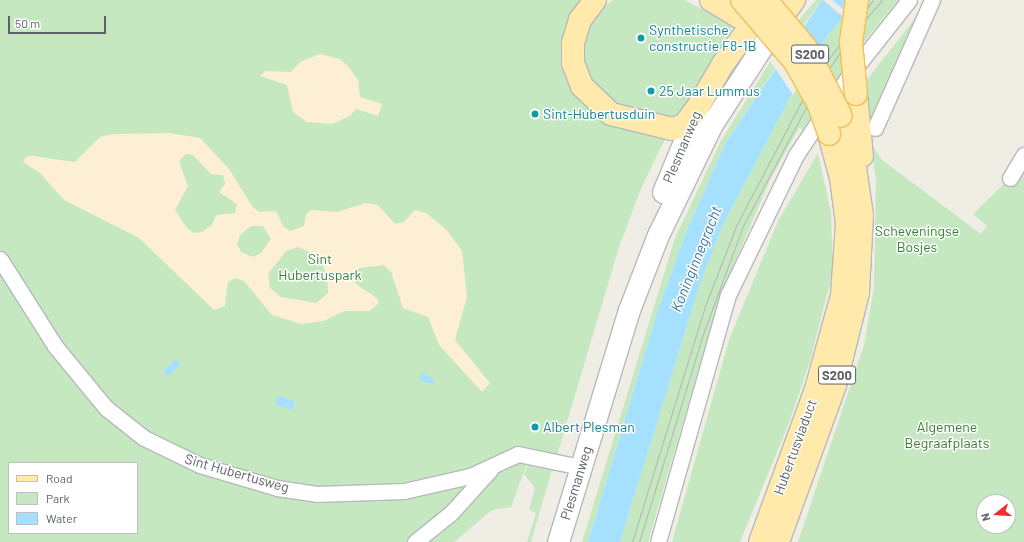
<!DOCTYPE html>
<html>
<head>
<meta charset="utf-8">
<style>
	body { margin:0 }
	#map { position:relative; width:1024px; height:542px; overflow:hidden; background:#f0ede5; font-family:Barlow,sans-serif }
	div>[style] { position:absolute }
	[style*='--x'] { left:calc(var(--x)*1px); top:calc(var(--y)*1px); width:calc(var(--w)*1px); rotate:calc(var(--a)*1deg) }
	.green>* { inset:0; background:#c5e8c1 }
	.sand>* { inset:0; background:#fcefd4 }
	.water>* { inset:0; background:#a6e0ff }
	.pier>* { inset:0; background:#f0ede5 }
	.roads { filter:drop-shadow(1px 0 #b6b9bc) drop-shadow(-1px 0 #b6b9bc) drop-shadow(0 1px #b6b9bc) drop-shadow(0 -1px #b6b9bc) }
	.minor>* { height:15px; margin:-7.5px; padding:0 7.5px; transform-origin:7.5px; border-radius:7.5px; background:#fff }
	.secondary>* { height:21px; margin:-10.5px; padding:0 10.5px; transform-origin:10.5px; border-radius:10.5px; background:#fff }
	.primary>* { height:22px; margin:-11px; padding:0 11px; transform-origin:11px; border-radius:11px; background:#ffeaab }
	.tram>* { height:1px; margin:-0.5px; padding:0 0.5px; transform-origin:0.5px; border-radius:0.5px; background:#b4b5b6 }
	.bridges { filter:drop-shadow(1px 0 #f6bc58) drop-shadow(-1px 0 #f6bc58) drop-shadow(0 1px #f6bc58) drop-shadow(0 -1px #f6bc58) }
	.primary-bridge>* { height:22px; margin:-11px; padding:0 11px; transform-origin:11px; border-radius:11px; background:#ffeaab }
	.dots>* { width:11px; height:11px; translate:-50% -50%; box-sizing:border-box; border:2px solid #fff; border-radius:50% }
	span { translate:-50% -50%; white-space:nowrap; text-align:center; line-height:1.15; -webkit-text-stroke:3px #fff; paint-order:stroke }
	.shield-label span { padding:1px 3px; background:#fff; border:1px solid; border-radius:3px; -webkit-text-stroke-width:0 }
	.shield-label { font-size:13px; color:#5d6266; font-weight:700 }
	.culture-label { font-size:14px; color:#0d838f }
	.left { translate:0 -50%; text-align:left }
	.street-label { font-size:14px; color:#5d6266 }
	.park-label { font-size:14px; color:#348230 }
	.water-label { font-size:15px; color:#3977a3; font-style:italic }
	.legend { position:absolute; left:8px; top:462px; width:130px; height:72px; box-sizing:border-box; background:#fff; border:1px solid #bec0c2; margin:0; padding:5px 7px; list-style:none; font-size:12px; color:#5d6266 }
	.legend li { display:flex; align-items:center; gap:8px; height:20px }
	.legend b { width:20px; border:1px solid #bec0c2 }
	.north { position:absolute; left:976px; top:494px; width:40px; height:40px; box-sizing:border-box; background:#fff; border:1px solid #bec0c2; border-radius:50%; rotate:253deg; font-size:11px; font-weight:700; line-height:16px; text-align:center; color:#5d6266 }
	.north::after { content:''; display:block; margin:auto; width:14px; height:18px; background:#ef2c2e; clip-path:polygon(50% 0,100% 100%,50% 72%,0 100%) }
	.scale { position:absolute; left:8px; top:16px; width:98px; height:18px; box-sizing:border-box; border:2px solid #5d6266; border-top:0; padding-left:5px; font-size:12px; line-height:14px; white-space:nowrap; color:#5d6266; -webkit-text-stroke:3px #fff; paint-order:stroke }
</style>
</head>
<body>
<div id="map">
	<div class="green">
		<div style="clip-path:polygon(evenodd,0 0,598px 0,604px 7px,613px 0,684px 0,733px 25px,662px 145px,642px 186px,619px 247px,556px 459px,530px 455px,511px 507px,492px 510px,454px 542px,0 542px,0 0,9px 463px,137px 463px,137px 533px,9px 533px,9px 463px)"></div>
		<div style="clip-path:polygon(816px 0,822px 0,801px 28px,797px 22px)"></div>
		<div style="clip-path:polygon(857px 0,898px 0,862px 44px,803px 129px,799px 128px,771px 178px,720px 296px,648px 542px,620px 542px,701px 281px,723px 225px,794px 90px,825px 39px)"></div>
		<div style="clip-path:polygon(evenodd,921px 11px,869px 129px,871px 144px,882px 160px,981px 234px,987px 226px,973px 214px,1010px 178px,1024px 155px,1024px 542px,798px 542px,864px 345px,874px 287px,876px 178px,861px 87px,921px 11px,984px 502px,1008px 502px,1008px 526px,984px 526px,984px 502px)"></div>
		<div style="clip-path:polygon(770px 62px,775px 68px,726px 142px,686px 232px,658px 310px,588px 542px,582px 542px,675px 238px,721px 141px)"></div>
		<div style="clip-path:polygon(818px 153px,831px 213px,833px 271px,810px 361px,789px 423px,740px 542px,672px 542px,729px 340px,778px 221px)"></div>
		<div style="clip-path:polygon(531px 456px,555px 459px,531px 542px,527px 542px,536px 513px,529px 509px,535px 488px,524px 474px)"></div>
	</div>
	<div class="sand">
		<div style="clip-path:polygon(320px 54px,340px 59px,348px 66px,358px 80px,360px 97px,382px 104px,378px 116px,356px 109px,350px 116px,332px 124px,307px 122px,293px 112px,287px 85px,260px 76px,265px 71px,291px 72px,300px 62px)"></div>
		<div style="clip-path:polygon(evenodd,113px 134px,170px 133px,200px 138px,229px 169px,252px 206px,259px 212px,276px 211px,283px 226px,290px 231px,304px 226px,306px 214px,311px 210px,337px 212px,366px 203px,378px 205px,395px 224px,404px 222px,415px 210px,426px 213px,446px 229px,462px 251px,467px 297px,455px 340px,490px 383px,482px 392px,439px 345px,428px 317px,403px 308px,391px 272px,384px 265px,360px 268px,352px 275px,356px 284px,377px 298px,379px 303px,370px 311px,344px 311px,324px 321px,301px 324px,272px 315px,244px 281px,235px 278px,228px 282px,225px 306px,214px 310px,139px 238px,64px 200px,40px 173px,23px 162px,26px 157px,33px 156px,75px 162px,100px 137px,113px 134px,186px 154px,193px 155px,211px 174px,223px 175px,225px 184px,219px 192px,237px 204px,235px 213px,216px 215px,212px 225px,202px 232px,194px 233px,187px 228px,175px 210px,188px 186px,179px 161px,186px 154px,113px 134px,251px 226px,263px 226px,271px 239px,261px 253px,253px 257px,241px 252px,237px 244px,240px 235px,251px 226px,113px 134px,298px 247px,318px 256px,327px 274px,328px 293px,316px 303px,281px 297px,270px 288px,268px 274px,286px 251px,298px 247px)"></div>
	</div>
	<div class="water">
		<div style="clip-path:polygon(822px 0,857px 0,825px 39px,794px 90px,723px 225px,701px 281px,620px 542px,588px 542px,658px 310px,686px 232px,726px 142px)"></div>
		<div style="clip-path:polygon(176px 359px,180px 365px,168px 376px,163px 371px)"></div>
		<div style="clip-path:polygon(421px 373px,433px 378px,434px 384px,420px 381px)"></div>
		<div style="clip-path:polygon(278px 396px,295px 401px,293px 410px,275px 405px)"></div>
	</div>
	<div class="pier">
		<div style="clip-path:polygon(823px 0,832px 0,843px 9px,845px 0,859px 0,841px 22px,842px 16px)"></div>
		<div style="clip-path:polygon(800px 26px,818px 53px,793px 95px,774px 66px)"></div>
	</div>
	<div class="roads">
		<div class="minor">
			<div style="--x:875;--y:128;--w:140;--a:-66"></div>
			<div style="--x:1010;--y:178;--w:27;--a:-59"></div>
			<div style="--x:0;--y:259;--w:103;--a:57.7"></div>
			<div style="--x:55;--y:346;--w:80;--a:50.6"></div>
			<div style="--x:106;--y:408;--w:48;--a:38.3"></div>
			<div style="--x:144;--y:438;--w:62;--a:25.7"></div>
			<div style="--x:200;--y:465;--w:80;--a:16.6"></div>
			<div style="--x:277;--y:488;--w:40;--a:8.5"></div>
			<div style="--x:317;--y:494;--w:87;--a:-2"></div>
			<div style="--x:404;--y:491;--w:68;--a:-12.8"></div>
			<div style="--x:470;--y:476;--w:53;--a:-24.6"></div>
			<div style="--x:518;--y:454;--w:64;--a:11.7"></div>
			<div style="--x:415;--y:542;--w:46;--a:-38.9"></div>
			<div style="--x:451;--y:513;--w:58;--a:-47.8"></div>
			<div style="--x:658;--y:542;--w:257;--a:-74.2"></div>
			<div style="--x:728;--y:295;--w:156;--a:-64.1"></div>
			<div style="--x:796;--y:155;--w:94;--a:-56.3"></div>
			<div style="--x:848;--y:77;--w:98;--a:-51.6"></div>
		</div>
		<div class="secondary">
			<div style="--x:663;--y:192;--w:91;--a:-67.4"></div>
			<div style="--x:558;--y:542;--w:243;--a:-73"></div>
			<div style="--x:629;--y:310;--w:80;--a:-68.9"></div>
			<div style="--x:658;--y:235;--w:123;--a:-64.1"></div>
			<div style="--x:712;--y:124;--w:125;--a:-57.1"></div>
		</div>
		<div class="primary">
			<div style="--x:595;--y:0;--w:25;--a:127"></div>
			<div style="--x:580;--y:20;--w:24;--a:107"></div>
			<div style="--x:573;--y:43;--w:20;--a:90"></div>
			<div style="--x:573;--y:63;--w:25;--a:69"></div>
			<div style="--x:582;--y:86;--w:40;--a:44"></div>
			<div style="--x:611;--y:114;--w:63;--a:13.8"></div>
			<div style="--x:672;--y:129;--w:13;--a:-18"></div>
			<div style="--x:684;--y:125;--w:25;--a:-53"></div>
			<div style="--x:699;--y:105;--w:48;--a:-59.7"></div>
			<div style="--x:723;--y:64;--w:75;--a:-54.2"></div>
			<div style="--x:711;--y:0;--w:33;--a:31"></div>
			<div style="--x:760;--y:3;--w:27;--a:17"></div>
			<div style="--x:786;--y:11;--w:14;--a:-54"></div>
			<div style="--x:856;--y:94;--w:62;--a:84.5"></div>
			<div style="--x:760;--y:542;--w:163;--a:-69.9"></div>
			<div style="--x:816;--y:389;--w:98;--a:-74.5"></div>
			<div style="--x:842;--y:295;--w:71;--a:-86"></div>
			<div style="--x:847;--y:224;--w:46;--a:-97.4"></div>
			<div style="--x:841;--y:178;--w:46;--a:-105.3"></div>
			<div style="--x:778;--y:542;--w:167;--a:-70"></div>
			<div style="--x:835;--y:385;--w:95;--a:-76"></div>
			<div style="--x:858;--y:293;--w:78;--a:-87.1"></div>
			<div style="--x:862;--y:215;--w:55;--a:-98.4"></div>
			<div style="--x:854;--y:161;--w:47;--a:-106.1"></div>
		</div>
	</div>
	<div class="tram">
		<div style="--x:632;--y:542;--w:247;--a:-72.8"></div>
		<div style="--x:705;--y:306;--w:88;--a:-68.7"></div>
		<div style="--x:737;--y:224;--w:161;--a:-62.3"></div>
		<div style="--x:812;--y:81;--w:101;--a:-53"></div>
		<div style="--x:639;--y:542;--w:218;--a:-72.9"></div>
		<div style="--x:703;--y:334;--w:115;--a:-69.7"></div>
		<div style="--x:743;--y:226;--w:158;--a:-62.1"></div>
		<div style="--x:817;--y:86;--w:62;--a:-55.5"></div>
		<div style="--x:852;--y:35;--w:46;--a:-49.4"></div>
	</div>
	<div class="bridges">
		<div class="primary-bridge">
			<div style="--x:742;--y:0;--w:82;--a:49.5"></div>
			<div style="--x:795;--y:62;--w:47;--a:60.7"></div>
			<div style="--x:818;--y:103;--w:33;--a:70"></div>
			<div style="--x:766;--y:0;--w:62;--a:50.2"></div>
			<div style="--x:806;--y:48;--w:76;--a:62.8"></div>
			<div style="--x:856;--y:94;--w:52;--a:-95.5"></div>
			<div style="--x:851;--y:42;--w:42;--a:-81.9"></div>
		</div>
	</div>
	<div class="dots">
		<div style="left:641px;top:38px;background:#0f9aa8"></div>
		<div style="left:651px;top:91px;background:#0f9aa8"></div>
		<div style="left:535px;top:114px;background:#0f9aa8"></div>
		<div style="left:535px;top:427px;background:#0f9aa8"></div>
	</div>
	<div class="shield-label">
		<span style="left:810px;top:54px">S200</span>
		<span style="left:837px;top:375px">S200</span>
	</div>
	<div class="culture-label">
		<span class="left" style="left:649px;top:38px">Synthetische<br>constructie F8-1B</span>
		<span class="left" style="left:659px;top:91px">25 Jaar Lummus</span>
		<span class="left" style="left:543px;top:114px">Sint-Hubertusduin</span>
		<span class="left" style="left:543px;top:427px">Albert Plesman</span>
	</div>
	<div class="street-label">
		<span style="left:682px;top:147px;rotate:-67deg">Plesmanweg</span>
		<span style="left:795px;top:447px;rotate:-70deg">Hubertusviaduct</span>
		<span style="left:237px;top:473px;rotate:16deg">Sint Hubertusweg</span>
		<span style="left:576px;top:483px;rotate:-73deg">Plesmanweg</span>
	</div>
	<div class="park-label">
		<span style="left:917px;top:239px">Scheveningse<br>Bosjes</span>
		<span style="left:320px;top:267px">Sint<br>Hubertuspark</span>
		<span style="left:947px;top:435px">Algemene<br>Begraafplaats</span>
	</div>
	<div class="water-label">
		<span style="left:696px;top:259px;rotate:-68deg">Koninginnegracht</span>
	</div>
	<ul class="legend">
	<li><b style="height:5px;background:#ffeaab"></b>Road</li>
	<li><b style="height:11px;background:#c5e8c1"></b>Park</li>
	<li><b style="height:11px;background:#a6e0ff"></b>Water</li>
	</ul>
	<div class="north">N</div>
	<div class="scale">50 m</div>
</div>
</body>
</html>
